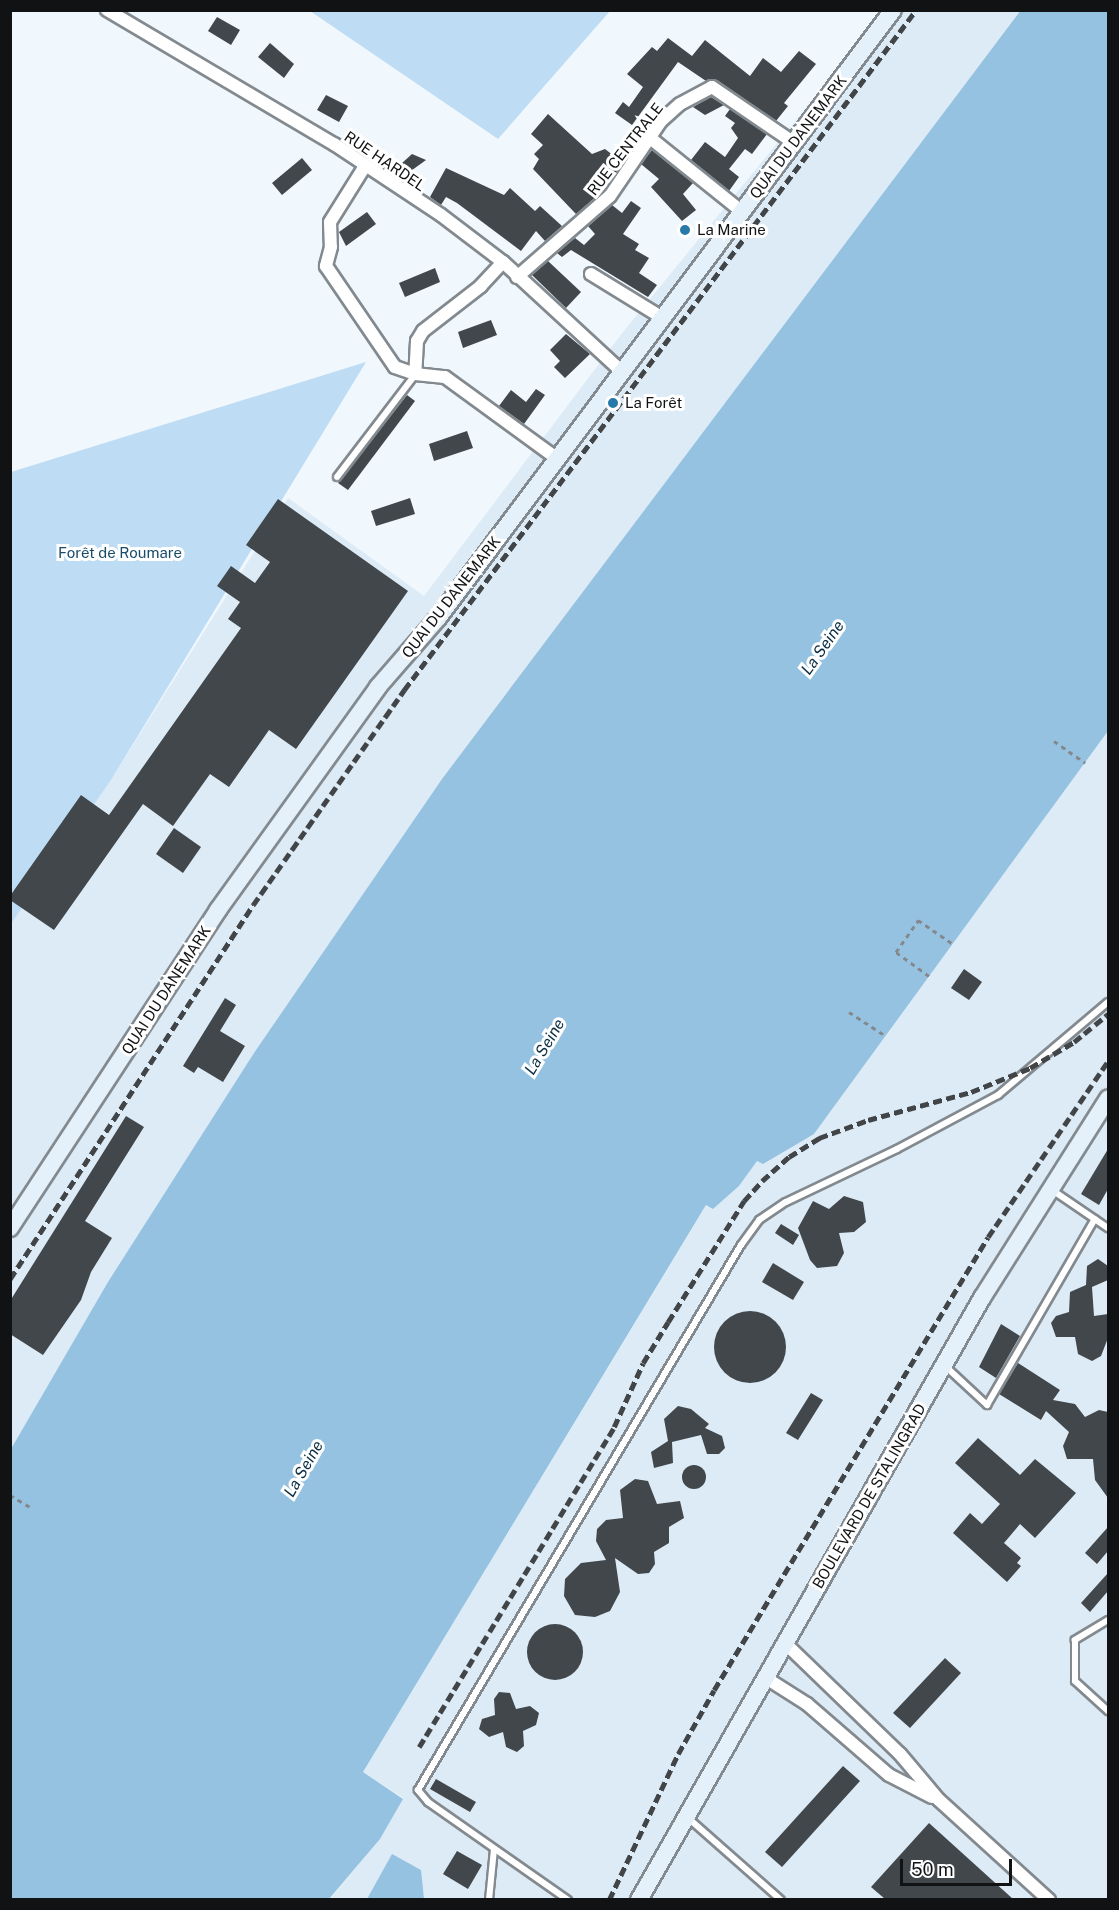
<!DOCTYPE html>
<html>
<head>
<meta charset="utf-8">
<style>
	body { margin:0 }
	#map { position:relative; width:1119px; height:1910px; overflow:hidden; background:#f0f7fd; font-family:"Public Sans",sans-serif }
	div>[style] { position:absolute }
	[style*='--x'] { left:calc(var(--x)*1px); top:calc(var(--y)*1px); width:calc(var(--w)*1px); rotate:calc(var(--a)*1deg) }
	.built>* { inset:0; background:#ddebf6 }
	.green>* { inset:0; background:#beddf4 }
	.water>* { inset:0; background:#96c2e1 }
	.building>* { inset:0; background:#41474b }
	.round { border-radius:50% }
	.path>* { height:3px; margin-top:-1.5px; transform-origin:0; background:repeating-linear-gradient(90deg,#84898d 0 4.5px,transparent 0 9px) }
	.roads { filter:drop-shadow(2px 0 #838a8f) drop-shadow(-2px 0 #838a8f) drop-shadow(0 2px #838a8f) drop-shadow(0 -2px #838a8f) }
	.lane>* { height:6px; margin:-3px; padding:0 3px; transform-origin:3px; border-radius:3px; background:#fff }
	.street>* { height:12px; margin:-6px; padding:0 6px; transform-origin:6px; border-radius:6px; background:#fff }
	.secondary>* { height:16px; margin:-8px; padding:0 8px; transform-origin:8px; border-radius:8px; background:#e4f1fa }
	.rail>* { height:4.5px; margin-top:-2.25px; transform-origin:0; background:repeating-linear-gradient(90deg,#424548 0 9px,transparent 0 13.5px) }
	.dots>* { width:16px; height:16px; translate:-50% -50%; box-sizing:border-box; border:3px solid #fff; border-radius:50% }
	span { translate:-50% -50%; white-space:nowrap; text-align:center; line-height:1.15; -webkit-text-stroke:6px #fff; paint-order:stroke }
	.street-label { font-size:15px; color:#101214 }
	.poi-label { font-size:15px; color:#101214 }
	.left { translate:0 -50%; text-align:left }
	.park-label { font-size:15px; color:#194c6b }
	.water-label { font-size:16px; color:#0b2f45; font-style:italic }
	.frame { position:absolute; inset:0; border:12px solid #101214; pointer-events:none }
	.scale { position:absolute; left:900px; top:1859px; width:112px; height:27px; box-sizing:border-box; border:3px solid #101214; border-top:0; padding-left:8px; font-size:18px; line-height:21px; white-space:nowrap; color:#101214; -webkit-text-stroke:4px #fff; paint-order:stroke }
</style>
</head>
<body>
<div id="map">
	<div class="built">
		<div style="clip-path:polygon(885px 11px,1054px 11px,11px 1549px,11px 924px,111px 780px,288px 498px,424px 596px,623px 332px)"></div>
		<div style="clip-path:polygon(1108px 731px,1108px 1899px,329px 1900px,380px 1839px,403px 1798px,363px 1772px,707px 1204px,713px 1209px,739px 1186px,757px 1160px,814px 1134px)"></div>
	</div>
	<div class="green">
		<div style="clip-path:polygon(310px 11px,610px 11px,498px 139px)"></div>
		<div style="clip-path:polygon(366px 362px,111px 780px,11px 924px,11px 472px)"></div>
	</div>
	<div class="water">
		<div style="clip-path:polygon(1021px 10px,1108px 11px,1108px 731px,814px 1134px,763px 1164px,757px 1161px,739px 1186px,713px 1209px,706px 1205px,363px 1772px,403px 1799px,380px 1839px,329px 1899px,11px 1899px,11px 1449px,108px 1282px,254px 1053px,442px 779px)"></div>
		<div style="clip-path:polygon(392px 1854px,421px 1870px,424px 1899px,367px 1899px)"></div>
	</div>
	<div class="building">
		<div style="clip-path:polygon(217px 17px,240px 30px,231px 45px,208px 31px)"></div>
		<div style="clip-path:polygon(668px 38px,692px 56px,705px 40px,750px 76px,763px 58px,781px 72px,799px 51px,816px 64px,784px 103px,788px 106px,776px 121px,717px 80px,706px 81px,678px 62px,632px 125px,615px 113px,623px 102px,629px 107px,643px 87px,627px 74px,652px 47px,657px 51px)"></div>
		<div style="clip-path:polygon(270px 43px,294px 64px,284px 78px,258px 57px)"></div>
		<div style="clip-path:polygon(326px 95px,348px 106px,339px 122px,317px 110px)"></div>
		<div style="clip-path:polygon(711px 97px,724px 105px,705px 115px,693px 107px)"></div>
		<div style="clip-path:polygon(730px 109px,767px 134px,752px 154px,745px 149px,729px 169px,739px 177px,729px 191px,691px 160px,705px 142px,725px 157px,738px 138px,731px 128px,735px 123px,725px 116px)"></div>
		<div style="clip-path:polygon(548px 114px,592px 154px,605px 149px,623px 163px,604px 190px,576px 214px,533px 169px,539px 159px,534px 154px,543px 145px,531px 134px)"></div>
		<div style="clip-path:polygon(652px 150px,693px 183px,683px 194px,696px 210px,682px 221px,651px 187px,659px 179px,641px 164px)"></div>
		<div style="clip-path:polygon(412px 154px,426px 160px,408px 173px,401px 164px)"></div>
		<div style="clip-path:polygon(302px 158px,312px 170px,282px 195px,272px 183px)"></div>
		<div style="clip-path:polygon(446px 168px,504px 195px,510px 188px,535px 211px,540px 206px,562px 226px,545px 241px,536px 231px,521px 251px,457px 203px,446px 197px,441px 205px,430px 197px)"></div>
		<div style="clip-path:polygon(631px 201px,641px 208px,623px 234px,639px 244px,635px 250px,649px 258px,639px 273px,657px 285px,648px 297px,571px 250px,562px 257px,557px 253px,575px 238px,584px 245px,595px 234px,588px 226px,612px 205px,622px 213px)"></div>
		<div style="clip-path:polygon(367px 212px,376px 224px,346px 246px,339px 232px)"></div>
		<div style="clip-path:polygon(548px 261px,581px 292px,566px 308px,532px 275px)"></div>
		<div style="clip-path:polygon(435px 268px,440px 282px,405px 297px,399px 283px)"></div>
		<div style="clip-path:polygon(491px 320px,497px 335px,463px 348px,458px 332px)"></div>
		<div style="clip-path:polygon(566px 334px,590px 354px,565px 378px,554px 367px,560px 361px,550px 350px)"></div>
		<div style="clip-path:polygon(536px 389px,545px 395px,524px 424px,499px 406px,511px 390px,526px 402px)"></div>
		<div style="clip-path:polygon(407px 395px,415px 401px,348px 490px,338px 483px)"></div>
		<div style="clip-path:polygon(467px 431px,473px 448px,434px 461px,429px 444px)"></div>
		<div style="clip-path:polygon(410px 498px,415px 514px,376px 526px,371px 511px)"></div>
		<div style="clip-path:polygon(278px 499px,408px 591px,296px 749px,269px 730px,229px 787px,210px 774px,173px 826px,143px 804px,54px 930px,10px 900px,10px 896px,81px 795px,109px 815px,241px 628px,228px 619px,240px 602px,217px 586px,231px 566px,255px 583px,270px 562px,246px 545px)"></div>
		<div style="clip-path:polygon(174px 828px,201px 847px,183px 873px,156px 854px)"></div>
		<div style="clip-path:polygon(964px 969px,982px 982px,969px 1000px,951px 988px)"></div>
		<div style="clip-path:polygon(225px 998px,236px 1005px,220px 1031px,245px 1046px,223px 1082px,198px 1067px,194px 1073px,183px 1066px)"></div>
		<div style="clip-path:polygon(126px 1116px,144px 1127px,85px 1221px,112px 1238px,91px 1272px,81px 1300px,43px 1355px,10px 1334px,10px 1301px)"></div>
		<div style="clip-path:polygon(1108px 1149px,1108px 1189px,1099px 1205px,1081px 1194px)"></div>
		<div style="clip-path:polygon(844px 1196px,863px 1202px,866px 1222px,854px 1232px,839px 1233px,844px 1253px,837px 1266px,817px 1268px,810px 1260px,798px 1228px,813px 1201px,829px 1209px)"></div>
		<div style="clip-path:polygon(781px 1224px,799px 1235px,793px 1245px,775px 1233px)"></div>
		<div style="clip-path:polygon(1098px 1259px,1108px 1266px,1108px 1280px,1092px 1287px,1094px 1316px,1108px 1314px,1108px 1338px,1101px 1356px,1092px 1361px,1078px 1354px,1075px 1337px,1056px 1337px,1051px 1323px,1056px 1316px,1069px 1312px,1070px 1292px,1086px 1285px,1087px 1266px)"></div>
		<div style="clip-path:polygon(773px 1263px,804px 1282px,793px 1300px,762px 1282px)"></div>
		<div class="round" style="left:714px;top:1311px;width:72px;height:72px"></div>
		<div style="clip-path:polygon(1001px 1324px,1020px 1336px,996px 1378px,979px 1367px)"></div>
		<div style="clip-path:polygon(1018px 1363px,1060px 1390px,1053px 1400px,1075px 1404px,1085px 1417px,1099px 1410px,1108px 1412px,1108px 1498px,1095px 1480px,1093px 1459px,1067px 1459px,1063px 1446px,1069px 1432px,1046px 1411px,1041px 1420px,999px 1394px)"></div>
		<div style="clip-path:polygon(811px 1393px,823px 1400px,798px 1440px,786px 1433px)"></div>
		<div style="clip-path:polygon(678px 1406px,691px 1409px,709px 1424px,705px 1428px,722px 1436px,725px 1448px,719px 1454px,707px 1454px,701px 1435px,672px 1442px,673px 1463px,654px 1468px,651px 1452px,668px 1441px,664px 1419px)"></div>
		<div style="clip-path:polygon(978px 1438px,1020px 1475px,1035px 1459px,1076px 1493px,1035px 1538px,1020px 1524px,1004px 1543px,1021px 1558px,1017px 1563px,1021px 1566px,1007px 1582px,953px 1533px,970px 1513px,982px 1524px,1000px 1504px,955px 1463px)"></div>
		<div class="round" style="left:682px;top:1465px;width:24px;height:24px"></div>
		<div style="clip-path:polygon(635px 1479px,648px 1481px,657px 1504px,680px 1501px,684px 1518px,669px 1527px,669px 1543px,654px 1552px,655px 1564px,649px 1573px,638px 1574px,615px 1558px,620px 1592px,610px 1611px,595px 1617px,575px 1615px,564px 1596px,565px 1579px,581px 1563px,606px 1560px,596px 1541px,597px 1529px,606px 1520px,623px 1518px,620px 1490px)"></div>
		<div style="clip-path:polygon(1108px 1527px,1108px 1551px,1097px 1564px,1085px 1553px)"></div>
		<div style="clip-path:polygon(1108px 1573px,1108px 1591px,1090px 1612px,1081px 1603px)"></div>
		<div class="round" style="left:527px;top:1624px;width:56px;height:56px"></div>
		<div style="clip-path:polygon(945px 1658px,961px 1673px,910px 1728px,893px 1713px)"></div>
		<div style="clip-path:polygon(499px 1692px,510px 1693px,516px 1709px,530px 1706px,539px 1713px,536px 1725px,523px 1731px,524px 1746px,517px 1752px,506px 1747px,503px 1732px,489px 1737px,479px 1729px,482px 1719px,495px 1715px,494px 1699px)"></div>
		<div style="clip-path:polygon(843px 1766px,860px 1781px,782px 1867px,765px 1852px)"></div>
		<div style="clip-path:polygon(436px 1779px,476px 1802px,470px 1812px,430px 1789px)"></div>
		<div style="clip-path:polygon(929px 1823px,1013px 1899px,885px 1899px,871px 1887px)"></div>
		<div style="clip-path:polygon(457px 1851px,482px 1865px,468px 1889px,443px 1874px)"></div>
	</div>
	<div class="path">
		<div style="--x:1054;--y:741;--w:38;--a:35"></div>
		<div style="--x:929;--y:976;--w:41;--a:-144"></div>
		<div style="--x:896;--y:952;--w:39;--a:-55"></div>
		<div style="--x:918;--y:920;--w:42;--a:34.4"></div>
		<div style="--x:849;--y:1012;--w:44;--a:33"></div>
		<div style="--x:10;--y:1495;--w:26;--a:31"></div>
	</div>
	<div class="roads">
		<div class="lane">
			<div style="--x:337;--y:477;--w:128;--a:-52.6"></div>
			<div style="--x:1052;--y:1190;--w:68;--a:34.2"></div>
			<div style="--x:944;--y:1365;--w:59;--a:42.9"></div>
			<div style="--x:987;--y:1405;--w:215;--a:-59.9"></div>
			<div style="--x:1108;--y:1620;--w:39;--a:149"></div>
			<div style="--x:1075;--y:1640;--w:41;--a:90"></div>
			<div style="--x:1075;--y:1681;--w:45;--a:42.3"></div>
			<div style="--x:687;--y:1817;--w:125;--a:41.4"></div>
			<div style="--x:489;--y:1900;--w:51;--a:-84.4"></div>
			<div style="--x:568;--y:1900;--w:171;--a:-145"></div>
			<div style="--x:428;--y:1802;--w:16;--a:-130"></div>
			<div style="--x:418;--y:1790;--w:634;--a:-59.35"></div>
			<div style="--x:741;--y:1245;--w:31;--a:-54"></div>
			<div style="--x:759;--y:1220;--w:32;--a:-34"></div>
			<div style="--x:786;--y:1202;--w:123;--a:-25.5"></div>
			<div style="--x:897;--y:1149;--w:115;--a:-28.1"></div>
			<div style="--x:998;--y:1095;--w:144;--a:-40.2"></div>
		</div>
		<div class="street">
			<div style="--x:107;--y:10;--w:264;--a:30.6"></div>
			<div style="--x:334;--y:144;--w:128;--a:33.6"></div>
			<div style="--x:441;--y:215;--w:78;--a:37.2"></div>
			<div style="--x:503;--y:262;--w:161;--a:42.7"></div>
			<div style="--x:649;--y:137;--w:118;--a:38.8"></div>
			<div style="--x:365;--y:166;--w:66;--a:122"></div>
			<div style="--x:330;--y:222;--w:25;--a:88"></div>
			<div style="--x:331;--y:247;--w:20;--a:105"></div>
			<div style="--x:326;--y:266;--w:122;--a:55.7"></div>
			<div style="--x:395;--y:367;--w:21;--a:19"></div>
			<div style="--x:503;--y:262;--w:33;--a:133"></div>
			<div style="--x:481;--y:286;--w:73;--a:142.2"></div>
			<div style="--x:423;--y:331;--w:12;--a:121"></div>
			<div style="--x:417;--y:341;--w:33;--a:93"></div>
			<div style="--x:415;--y:374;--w:30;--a:6"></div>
			<div style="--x:445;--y:377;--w:137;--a:36.1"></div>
			<div style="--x:591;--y:274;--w:82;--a:31.6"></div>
			<div style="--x:517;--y:277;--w:123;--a:-41.1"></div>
			<div style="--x:610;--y:196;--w:91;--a:-55.8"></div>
			<div style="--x:661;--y:121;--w:25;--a:-42"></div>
			<div style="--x:680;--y:104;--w:36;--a:-28"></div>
			<div style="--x:712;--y:87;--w:99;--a:34.3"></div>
			<div style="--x:786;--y:1644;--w:158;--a:44"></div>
			<div style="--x:900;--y:1754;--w:60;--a:49.7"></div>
			<div style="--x:939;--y:1800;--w:149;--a:42.3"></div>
			<div style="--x:766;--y:1678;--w:49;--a:32.4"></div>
			<div style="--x:807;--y:1704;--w:108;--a:40.9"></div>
			<div style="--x:889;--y:1775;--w:48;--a:27.1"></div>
		</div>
		<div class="secondary">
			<div style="--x:10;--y:1228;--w:380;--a:-56.8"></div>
			<div style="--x:218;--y:910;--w:274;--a:-54.3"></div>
			<div style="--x:378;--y:687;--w:91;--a:-49"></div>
			<div style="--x:438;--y:618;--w:759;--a:-53.19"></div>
			<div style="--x:639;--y:1900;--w:693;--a:-60.33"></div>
			<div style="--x:982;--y:1298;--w:236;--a:-57.7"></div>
		</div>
	</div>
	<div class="rail">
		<div style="--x:10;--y:1279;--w:446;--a:-57"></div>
		<div style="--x:253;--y:905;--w:263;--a:-54.9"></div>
		<div style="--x:404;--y:690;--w:851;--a:-53.02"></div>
		<div style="--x:419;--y:1747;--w:375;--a:-58.6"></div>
		<div style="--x:614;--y:1427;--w:70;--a:-65.6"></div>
		<div style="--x:643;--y:1363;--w:48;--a:-58.6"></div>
		<div style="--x:668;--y:1322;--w:143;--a:-57.9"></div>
		<div style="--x:744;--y:1201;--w:27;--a:-48"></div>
		<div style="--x:762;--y:1181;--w:36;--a:-42"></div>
		<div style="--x:789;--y:1157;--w:36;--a:-32"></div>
		<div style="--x:819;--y:1138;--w:52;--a:-20.2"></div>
		<div style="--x:868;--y:1120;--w:107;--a:-15.2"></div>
		<div style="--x:971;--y:1092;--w:64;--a:-22.1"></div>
		<div style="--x:1030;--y:1068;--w:51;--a:-30.6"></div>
		<div style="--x:1074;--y:1042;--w:44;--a:-39.5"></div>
		<div style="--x:609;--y:1900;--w:161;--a:-64.7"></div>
		<div style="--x:678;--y:1754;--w:73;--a:-60.6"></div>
		<div style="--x:714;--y:1690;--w:529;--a:-58.83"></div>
		<div style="--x:988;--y:1237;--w:213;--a:-55.7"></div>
	</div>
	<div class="dots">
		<div style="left:685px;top:230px;background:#2779aa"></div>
		<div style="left:613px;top:403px;background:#2779aa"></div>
	</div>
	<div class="street-label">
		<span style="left:798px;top:137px;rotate:-53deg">QUAI DU DANEMARK</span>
		<span style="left:625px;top:149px;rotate:-52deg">RUE CENTRALE</span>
		<span style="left:385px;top:161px;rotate:34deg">RUE HARDEL</span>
		<span style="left:451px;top:597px;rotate:-52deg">QUAI DU DANEMARK</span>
		<span style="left:166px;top:990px;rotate:-57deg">QUAI DU DANEMARK</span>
		<span style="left:869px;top:1496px;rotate:-60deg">BOULEVARD DE STALINGRAD</span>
	</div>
	<div class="poi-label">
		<span class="left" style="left:697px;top:230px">La Marine</span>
		<span class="left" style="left:625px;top:403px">La Forêt</span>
	</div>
	<div class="park-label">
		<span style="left:120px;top:553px">Forêt de Roumare</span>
	</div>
	<div class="water-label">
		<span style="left:823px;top:648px;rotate:-55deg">La Seine</span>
		<span style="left:545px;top:1047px;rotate:-59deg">La Seine</span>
		<span style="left:304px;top:1469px;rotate:-60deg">La Seine</span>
	</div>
	<div class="frame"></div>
	<div class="scale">50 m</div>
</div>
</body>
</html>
